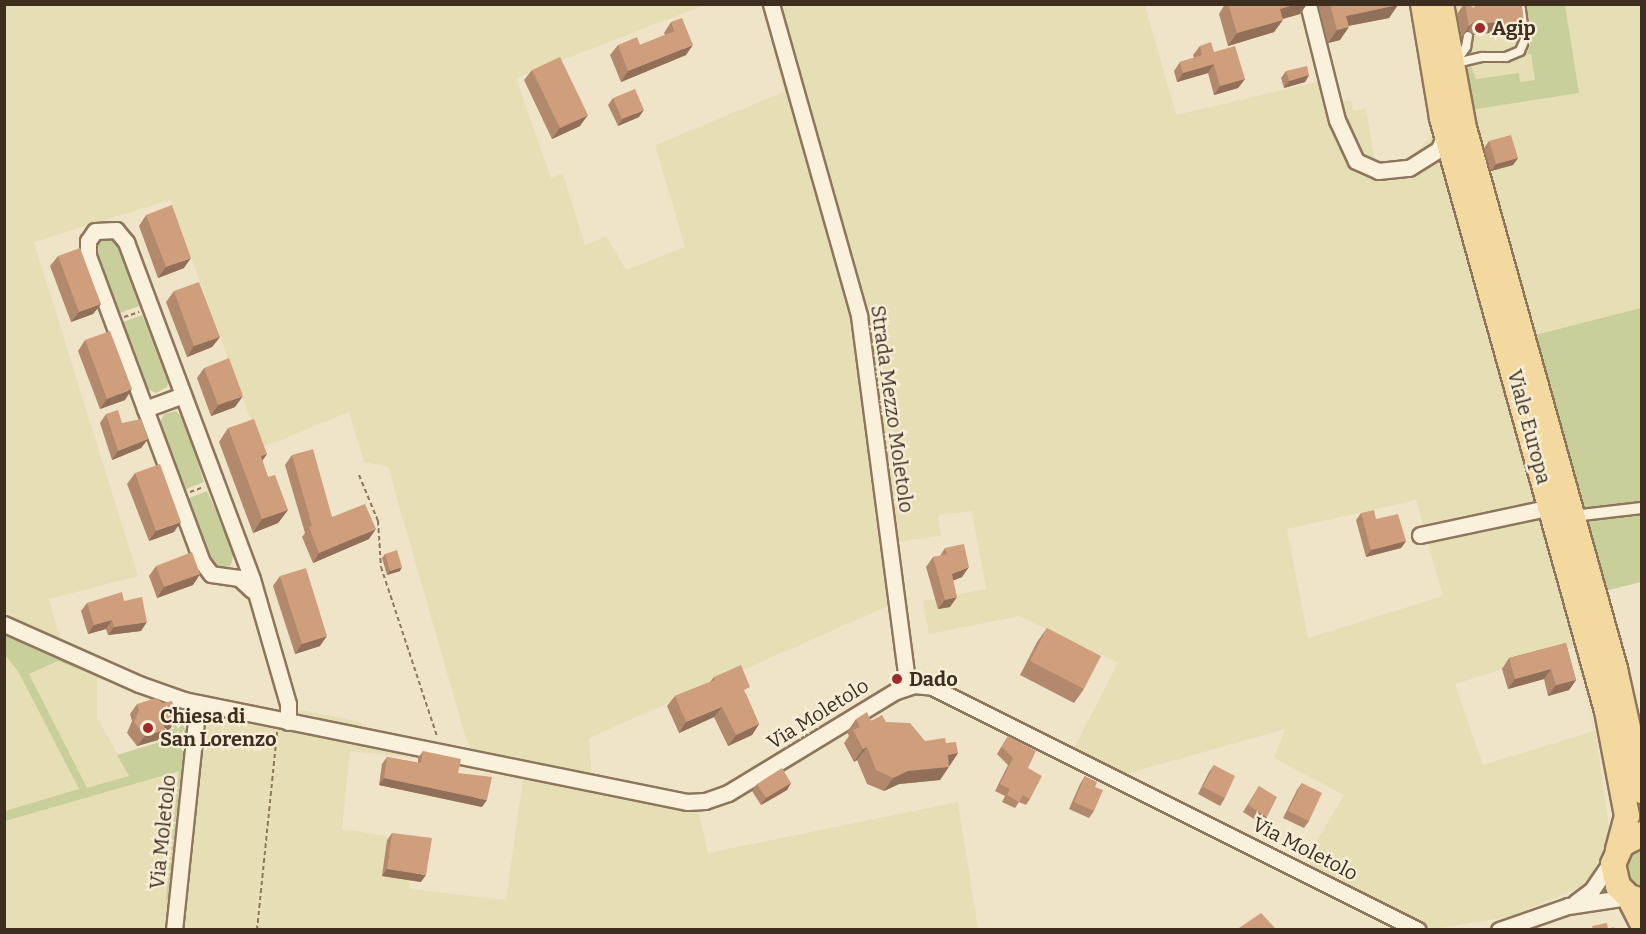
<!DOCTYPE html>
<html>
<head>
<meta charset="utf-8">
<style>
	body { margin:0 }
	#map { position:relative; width:1646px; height:934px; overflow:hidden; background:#f0e4c8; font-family:Bitter,serif }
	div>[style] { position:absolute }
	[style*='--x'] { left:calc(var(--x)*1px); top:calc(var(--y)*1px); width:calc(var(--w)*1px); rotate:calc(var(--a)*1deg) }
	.farmland>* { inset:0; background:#e6deb5 }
	.green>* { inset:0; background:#c9cf9b }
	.path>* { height:2px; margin-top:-1px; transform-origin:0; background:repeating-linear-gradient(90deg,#8d765c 0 4.5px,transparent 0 7.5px) }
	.roads { filter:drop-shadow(2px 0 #8d765c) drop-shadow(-2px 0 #8d765c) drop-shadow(0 2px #8d765c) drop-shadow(0 -2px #8d765c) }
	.service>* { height:8px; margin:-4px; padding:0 4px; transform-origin:4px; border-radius:4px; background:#faf1dc }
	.pedestrian>* { height:10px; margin:-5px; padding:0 5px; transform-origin:5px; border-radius:5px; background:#faf1dc }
	.minor>* { height:15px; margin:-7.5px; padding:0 7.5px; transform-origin:7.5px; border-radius:7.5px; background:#faf1dc }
	.primary>* { height:24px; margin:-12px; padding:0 12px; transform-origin:12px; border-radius:12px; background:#f3d9a0 }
	.wall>* { inset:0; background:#b2896c }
	.shaded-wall>* { inset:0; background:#916f58 }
	.building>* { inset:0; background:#cf9f7d }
	.dots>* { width:16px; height:16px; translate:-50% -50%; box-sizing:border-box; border:3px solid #f7eed8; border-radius:50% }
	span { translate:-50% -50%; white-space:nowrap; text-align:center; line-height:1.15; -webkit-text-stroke:4.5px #f7eed8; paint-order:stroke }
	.poi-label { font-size:20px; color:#3d2e20; font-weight:700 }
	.left { translate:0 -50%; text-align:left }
	.street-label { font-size:20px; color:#3d2e20 }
	.frame { position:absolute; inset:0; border:6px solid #3d2e20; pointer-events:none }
</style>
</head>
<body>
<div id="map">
	<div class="farmland">
		<div style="clip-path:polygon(evenodd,5px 5px,705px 5px,516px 78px,551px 178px,563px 173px,585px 246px,606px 236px,626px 270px,685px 247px,655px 145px,784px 92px,762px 5px,1145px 5px,1176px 115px,1334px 78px,1340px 101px,1351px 101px,1353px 111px,1366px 109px,1375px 161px,1388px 163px,1412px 157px,1432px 135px,1413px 5px,1641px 5px,1641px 308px,1491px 346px,1571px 630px,1596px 736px,1610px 833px,1592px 876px,1577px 889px,1508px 917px,1433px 929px,1302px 866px,1344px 795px,1274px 758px,1285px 729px,1126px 774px,1074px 748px,1118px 663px,1019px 616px,929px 634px,923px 601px,986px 589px,972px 511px,938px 515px,941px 536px,882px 544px,890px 605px,589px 738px,593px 794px,699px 813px,708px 853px,958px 802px,978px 929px,5px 930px,5px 5px,170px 200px,261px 448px,349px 412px,364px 462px,388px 467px,467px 742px,475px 753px,364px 734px,360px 722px,307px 711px,276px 709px,271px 714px,167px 690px,62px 644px,49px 599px,138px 576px,34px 242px,170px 200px,5px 5px,1416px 500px,1443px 596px,1308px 638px,1287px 529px,1416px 500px,5px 5px,1574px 647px,1594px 731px,1483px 765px,1455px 684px,1574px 647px,5px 5px,97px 678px,186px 710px,189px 718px,127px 770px,97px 718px,97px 678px,5px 5px,350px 751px,442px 761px,523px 780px,506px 900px,409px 889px,410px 879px,383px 875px,387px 836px,342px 829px,350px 751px)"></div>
	</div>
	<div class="green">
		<div style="clip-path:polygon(1526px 5px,1565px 5px,1579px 93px,1470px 110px,1463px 72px,1471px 66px,1476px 79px,1519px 73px,1520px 82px,1535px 80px,1531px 54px,1527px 55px,1533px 35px)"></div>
		<div style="clip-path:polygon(109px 234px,119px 243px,139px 306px,120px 313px,94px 252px,96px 239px)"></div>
		<div style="clip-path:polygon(1641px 308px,1641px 582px,1605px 591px,1535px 335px)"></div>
		<div style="clip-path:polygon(142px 315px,169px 379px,167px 387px,156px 393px,145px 388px,123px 322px)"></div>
		<div style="clip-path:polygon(176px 411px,185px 420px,204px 482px,186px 489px,159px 425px,164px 414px)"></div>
		<div style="clip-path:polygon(207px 491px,234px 552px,231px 565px,223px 570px,211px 565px,189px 498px)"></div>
		<div style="clip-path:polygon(5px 629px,114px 679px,113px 683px,58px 661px,29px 674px,87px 788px,129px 776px,117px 755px,160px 742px,158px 734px,174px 729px,172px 723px,192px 717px,174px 901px,166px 900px,179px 771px,5px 821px,5px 811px,79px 789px,18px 671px,5px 655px)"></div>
		<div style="clip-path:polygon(1641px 850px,1642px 850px,1641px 886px,1629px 878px,1627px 866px,1632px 855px)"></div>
	</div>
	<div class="path">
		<div style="--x:124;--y:317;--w:16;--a:-18"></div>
		<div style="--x:359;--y:475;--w:50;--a:67.6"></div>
		<div style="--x:378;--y:521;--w:46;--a:86.3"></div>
		<div style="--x:381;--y:567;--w:178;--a:71.7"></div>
		<div style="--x:190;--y:492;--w:15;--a:-20"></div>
		<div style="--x:257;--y:930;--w:199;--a:-84.2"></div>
	</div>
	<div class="roads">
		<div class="service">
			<div style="--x:1457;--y:60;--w:16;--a:-55"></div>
			<div style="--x:1466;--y:47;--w:11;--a:-80"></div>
			<div style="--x:1456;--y:63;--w:27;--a:-13"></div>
			<div style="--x:1482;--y:57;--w:24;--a:0"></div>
			<div style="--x:1506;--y:57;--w:15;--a:-23"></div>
			<div style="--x:1520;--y:51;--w:13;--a:-67"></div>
			<div style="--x:1525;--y:39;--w:35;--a:-98"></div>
		</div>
		<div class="pedestrian">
			<div style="--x:1573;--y:516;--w:69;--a:-6.6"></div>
		</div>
		<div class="minor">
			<div style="--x:771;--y:4;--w:324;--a:74.2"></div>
			<div style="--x:859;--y:316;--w:373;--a:82.5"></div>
			<div style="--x:1308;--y:4;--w:120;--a:76"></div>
			<div style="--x:1337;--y:120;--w:45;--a:65.1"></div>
			<div style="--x:1356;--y:161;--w:24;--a:24"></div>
			<div style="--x:1378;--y:171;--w:31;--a:-6"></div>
			<div style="--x:1409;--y:168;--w:36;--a:-32"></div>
			<div style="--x:1439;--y:149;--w:17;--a:-69"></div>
			<div style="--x:145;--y:409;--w:40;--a:-20.2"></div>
			<div style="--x:1420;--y:535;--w:135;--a:-12"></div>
			<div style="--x:252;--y:590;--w:18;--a:-137"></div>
			<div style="--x:239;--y:578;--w:28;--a:-172"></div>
			<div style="--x:211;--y:574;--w:15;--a:-127"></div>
			<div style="--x:202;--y:562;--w:327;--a:-110.4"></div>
			<div style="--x:88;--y:256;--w:15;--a:-90"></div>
			<div style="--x:88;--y:241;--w:12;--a:-55"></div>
			<div style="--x:95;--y:231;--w:21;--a:-3"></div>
			<div style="--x:116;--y:230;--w:16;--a:50"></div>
			<div style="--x:126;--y:242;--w:360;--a:69.5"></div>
			<div style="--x:252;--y:579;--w:130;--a:73.9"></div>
			<div style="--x:288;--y:704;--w:18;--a:90"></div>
			<div style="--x:4;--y:624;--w:148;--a:24"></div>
			<div style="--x:139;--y:684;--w:48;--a:19.6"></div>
			<div style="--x:184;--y:700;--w:513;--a:11.46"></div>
			<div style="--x:687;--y:802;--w:18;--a:-3"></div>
			<div style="--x:705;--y:801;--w:24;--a:-19"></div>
			<div style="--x:728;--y:793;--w:197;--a:-31.3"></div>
			<div style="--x:896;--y:691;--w:19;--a:-18"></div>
			<div style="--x:914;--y:685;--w:18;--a:6"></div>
			<div style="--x:932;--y:687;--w:543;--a:26.57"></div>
			<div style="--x:1576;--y:902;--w:20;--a:-37"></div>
			<div style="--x:1592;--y:890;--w:37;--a:-56"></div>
			<div style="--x:174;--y:930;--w:228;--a:-84"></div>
			<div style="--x:1499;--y:930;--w:73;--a:-19.2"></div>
			<div style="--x:1568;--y:906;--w:62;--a:-8.4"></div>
		</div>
		<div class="primary">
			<div style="--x:1423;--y:4;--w:116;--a:80.5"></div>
			<div style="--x:1442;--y:118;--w:616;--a:74.45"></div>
			<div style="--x:1607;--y:711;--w:107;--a:79.2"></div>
			<div style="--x:1627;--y:816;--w:35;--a:105"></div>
			<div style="--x:1441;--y:4;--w:126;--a:79.5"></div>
			<div style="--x:1464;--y:128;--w:562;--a:74.4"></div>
			<div style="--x:1615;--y:669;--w:125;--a:77.5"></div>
			<div style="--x:1642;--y:834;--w:22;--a:153"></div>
			<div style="--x:1622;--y:844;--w:22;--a:114"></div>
			<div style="--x:1613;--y:864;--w:23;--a:77"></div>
			<div style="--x:1618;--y:886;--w:16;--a:45"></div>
			<div style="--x:1629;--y:897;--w:14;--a:17"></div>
			<div style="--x:1629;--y:897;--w:28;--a:63"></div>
		</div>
	</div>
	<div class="wall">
		<div style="clip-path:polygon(1225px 4px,1307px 4px,1300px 14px,1283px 19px,1274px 32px,1228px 46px,1219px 14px)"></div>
		<div style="clip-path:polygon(1318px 4px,1398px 4px,1389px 18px,1348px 26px,1340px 40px,1328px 43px)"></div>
		<div style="clip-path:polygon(1464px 4px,1467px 4px,1473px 8px,1522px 4px,1517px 34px,1496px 37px,1496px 32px,1474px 35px,1468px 30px,1462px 37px,1457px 14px)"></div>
		<div style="clip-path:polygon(671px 22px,686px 55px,621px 82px,610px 55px,618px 45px,640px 45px,665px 35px,664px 33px)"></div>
		<div style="clip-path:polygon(1200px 46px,1214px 52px,1245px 79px,1238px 88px,1214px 95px,1208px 73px,1177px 82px,1174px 71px,1180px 62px,1194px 58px,1193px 55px)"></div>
		<div style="clip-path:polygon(532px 70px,580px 126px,552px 139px,524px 80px)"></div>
		<div style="clip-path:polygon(1286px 71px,1309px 75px,1305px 82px,1284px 88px,1281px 78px)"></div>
		<div style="clip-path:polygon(613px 98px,639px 117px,618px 126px,608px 105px)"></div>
		<div style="clip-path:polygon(1489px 141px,1518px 158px,1513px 165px,1491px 171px,1484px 148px)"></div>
		<div style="clip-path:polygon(146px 215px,184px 268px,158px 278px,139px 226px)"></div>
		<div style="clip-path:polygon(58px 256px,101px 304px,93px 314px,71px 322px,50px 266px)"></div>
		<div style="clip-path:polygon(174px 291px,220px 337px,212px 347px,187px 357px,166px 302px)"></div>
		<div style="clip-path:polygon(85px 340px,125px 400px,100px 409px,78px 351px)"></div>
		<div style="clip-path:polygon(204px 368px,235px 407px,211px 416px,197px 378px)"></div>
		<div style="clip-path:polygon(106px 414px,148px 439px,141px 448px,112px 460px,100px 423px)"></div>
		<div style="clip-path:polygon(228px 428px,267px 454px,262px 461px,268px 477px,288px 510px,278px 523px,253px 533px,219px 442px)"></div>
		<div style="clip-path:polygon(292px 455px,332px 517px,369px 539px,313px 563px,302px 537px,305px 533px,285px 465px)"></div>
		<div style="clip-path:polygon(135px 473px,174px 532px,149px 541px,127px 484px)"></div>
		<div style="clip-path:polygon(1361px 513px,1406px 541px,1401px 548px,1366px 557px,1356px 520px)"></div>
		<div style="clip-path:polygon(945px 548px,962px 577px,953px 580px,950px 607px,938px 609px,926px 567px,933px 557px,940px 556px)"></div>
		<div style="clip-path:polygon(385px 554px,400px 571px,387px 575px,382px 558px)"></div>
		<div style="clip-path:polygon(156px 566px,200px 574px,193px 585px,157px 598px,149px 576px)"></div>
		<div style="clip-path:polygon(280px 576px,320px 646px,295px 654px,273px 586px)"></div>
		<div style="clip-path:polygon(124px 601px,141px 631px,108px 635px,106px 629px,88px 634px,81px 611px,87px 603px)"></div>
		<div style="clip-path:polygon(1047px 628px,1084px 689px,1074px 703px,1020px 675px,1037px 642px)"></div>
		<div style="clip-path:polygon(1566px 643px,1576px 680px,1569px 690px,1548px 696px,1544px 679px,1508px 689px,1502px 669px,1509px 658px)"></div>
		<div style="clip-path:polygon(714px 677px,746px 694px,759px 724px,752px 735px,728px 746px,714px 717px,679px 733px,667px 706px,675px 696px,710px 682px)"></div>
		<div style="clip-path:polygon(163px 703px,170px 729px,164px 731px,158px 740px,137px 746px,127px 733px,132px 721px,130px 714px,137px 704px)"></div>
		<div style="clip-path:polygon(856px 719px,886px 722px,925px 741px,958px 753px,940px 780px,899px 784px,884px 791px,867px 784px,857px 760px,854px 762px,844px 743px,849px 736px,847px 732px)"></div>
		<div style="clip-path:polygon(1008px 736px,1028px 768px,1030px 799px,1026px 805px,1019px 802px,1015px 808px,1002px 802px,1005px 796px,995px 791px,1008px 765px,997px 754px)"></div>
		<div style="clip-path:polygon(423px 751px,458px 773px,482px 807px,379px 785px,382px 764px,387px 757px,418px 763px,418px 758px)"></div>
		<div style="clip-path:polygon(1214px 765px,1225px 798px,1220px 806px,1198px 794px,1209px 772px)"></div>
		<div style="clip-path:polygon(1085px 776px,1095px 787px,1094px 811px,1089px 818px,1069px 809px,1080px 784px)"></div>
		<div style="clip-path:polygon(791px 783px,787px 790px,761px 805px,752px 791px,757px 784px)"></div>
		<div style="clip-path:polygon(1302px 783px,1309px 821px,1304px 828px,1283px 818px,1297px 790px)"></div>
		<div style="clip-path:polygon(1259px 786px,1267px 817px,1262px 824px,1243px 812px)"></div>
		<div style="clip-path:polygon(392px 833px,421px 882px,382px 876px,387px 840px)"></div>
	</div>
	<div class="shaded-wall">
		<div style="clip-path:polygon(1297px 4px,1307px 4px,1300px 14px,1271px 22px,1280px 9px)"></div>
		<div style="clip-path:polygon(1398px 5px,1389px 18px,1337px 28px,1346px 16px)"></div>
		<div style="clip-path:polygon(1283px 20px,1274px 32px,1228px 46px,1237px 33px)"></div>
		<div style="clip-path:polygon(1476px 20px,1468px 30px,1462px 37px,1469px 26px)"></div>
		<div style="clip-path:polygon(1503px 21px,1496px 32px,1474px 35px,1481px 24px)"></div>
		<div style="clip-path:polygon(1524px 23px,1517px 34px,1496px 37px,1504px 26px)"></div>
		<div style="clip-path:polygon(1349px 27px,1340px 40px,1328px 43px,1337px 30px)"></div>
		<div style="clip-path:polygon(693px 45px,686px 55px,621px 82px,628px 71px)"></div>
		<div style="clip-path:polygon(1214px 64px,1208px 73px,1177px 82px,1183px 73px)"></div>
		<div style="clip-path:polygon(1309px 75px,1305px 82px,1284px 88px,1289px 81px)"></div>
		<div style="clip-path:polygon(1245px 79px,1238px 88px,1214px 95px,1220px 86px)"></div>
		<div style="clip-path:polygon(644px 110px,639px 117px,618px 126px,622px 119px)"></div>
		<div style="clip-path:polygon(588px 115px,580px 126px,552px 139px,560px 128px)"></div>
		<div style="clip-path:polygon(1518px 158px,1513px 165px,1491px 171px,1496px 164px)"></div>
		<div style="clip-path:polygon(191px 258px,184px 268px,158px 278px,166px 267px)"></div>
		<div style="clip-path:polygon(101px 304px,93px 314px,71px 322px,79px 312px)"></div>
		<div style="clip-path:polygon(220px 337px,212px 347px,187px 357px,194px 346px)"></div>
		<div style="clip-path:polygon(132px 389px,125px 400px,100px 409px,107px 399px)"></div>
		<div style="clip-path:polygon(243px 396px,235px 407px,211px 416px,218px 405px)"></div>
		<div style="clip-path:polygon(148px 439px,141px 448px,112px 460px,118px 451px)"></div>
		<div style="clip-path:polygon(267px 454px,257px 468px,261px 456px)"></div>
		<div style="clip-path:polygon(288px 510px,278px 523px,253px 533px,262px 519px)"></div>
		<div style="clip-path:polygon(181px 522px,174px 532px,149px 541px,156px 531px)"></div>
		<div style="clip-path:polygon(376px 529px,369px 539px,313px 563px,319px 553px)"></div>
		<div style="clip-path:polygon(1406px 541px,1401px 548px,1366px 557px,1371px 550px)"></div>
		<div style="clip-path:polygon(402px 567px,400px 571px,387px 575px,390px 571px)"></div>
		<div style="clip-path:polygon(969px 567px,962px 577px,945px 584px,952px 574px)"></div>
		<div style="clip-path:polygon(200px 574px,193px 585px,157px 598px,164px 587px)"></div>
		<div style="clip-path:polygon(957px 597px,950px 607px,938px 609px,945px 600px)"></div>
		<div style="clip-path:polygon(112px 620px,106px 629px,88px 634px,94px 625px)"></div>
		<div style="clip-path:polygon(147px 622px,141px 631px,108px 635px,114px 627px)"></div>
		<div style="clip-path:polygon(327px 636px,320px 646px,295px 654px,302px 644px)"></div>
		<div style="clip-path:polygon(1551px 669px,1544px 679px,1508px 689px,1515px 679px)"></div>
		<div style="clip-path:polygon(1576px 680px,1569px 690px,1548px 696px,1556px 685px)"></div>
		<div style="clip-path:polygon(722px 707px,714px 717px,679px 733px,686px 722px)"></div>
		<div style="clip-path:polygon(178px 719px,170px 729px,164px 731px,158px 740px,137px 746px,145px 736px,163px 723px)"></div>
		<div style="clip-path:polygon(759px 724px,752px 735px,728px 746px,736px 735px)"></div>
		<div style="clip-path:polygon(867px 747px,857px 760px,854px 762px,863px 749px)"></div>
		<div style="clip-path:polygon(958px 753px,940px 780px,899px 784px,884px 791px,893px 778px,908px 771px,948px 755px)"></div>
		<div style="clip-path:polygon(384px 778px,487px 800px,482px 807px,379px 785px)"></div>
		<div style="clip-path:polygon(791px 783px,787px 790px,761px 805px,766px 798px)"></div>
		<div style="clip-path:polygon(387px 869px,426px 875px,421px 882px,382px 876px)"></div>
	</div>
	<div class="building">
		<div style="clip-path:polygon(1228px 4px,1297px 4px,1280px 9px,1283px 20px,1237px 33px)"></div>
		<div style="clip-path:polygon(1330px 4px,1398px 4px,1398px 5px,1346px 16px,1349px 27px,1337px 30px)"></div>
		<div style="clip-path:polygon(1465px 4px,1467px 4px,1474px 8px,1476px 4px,1522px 4px,1524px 23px,1504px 26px,1503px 21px,1481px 24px,1476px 20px,1469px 26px)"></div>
		<div style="clip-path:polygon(682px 18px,693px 45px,628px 71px,618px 45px,637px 37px,640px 45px,675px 31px,671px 22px)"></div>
		<div style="clip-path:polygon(1211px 42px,1214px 52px,1235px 46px,1245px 79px,1220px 86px,1214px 64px,1183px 73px,1180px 62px,1202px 55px,1200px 46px)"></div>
		<div style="clip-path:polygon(560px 57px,588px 115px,560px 128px,532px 70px)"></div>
		<div style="clip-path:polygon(1307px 66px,1309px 75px,1289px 81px,1286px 71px)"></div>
		<div style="clip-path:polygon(635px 89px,644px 110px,622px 119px,613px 98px)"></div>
		<div style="clip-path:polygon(1511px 135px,1518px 158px,1496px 164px,1489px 141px)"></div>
		<div style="clip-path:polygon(172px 205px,191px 258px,166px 267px,146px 215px)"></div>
		<div style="clip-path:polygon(80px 248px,101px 304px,79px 312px,58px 256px)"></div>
		<div style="clip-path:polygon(199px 282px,220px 337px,194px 346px,174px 291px)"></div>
		<div style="clip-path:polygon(110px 331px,132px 389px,107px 399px,85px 340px)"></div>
		<div style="clip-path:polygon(229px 358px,243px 396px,218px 405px,204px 368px)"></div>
		<div style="clip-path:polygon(118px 410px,122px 423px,141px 419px,148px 439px,118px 451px,106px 414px)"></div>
		<div style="clip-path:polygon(254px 419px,267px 454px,261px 456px,268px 477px,275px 475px,288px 510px,262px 519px,228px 428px)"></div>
		<div style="clip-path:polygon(313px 449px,332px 517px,365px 504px,376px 529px,319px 553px,309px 527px,312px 526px,292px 455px)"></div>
		<div style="clip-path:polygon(160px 464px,181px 522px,156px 531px,135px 473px)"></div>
		<div style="clip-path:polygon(1374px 510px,1376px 519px,1398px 514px,1406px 541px,1371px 550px,1361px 513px)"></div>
		<div style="clip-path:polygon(964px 544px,969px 567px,952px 574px,957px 597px,945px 600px,933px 557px,947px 554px,945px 548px)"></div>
		<div style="clip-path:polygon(397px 550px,402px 567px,390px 571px,385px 554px)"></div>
		<div style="clip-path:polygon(192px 552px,200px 574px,164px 587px,156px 566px)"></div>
		<div style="clip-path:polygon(306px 568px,327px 636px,302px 644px,280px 576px)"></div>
		<div style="clip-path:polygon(122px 592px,124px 601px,142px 597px,147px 622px,114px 627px,112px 620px,94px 625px,87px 603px)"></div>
		<div style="clip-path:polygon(1047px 628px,1101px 656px,1084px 689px,1030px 661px)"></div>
		<div style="clip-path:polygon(1566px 643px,1576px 680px,1556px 685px,1551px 669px,1515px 679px,1509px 658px)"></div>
		<div style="clip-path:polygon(741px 665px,750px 687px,744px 690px,759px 724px,736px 735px,722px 707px,686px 722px,675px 696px,715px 680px,714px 677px)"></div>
		<div style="clip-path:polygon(156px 698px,163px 703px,172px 701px,178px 719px,163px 723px,165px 730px,145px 736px,134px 722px,139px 710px,137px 704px)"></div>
		<div style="clip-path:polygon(867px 712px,871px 721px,882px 715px,886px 722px,910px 723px,925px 741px,945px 738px,946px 743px,956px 742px,958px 753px,948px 755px,949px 767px,908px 771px,893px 778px,876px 770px,867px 747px,863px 749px,853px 730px,860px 727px,856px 719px)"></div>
		<div style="clip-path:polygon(1008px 736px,1036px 751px,1028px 768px,1042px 776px,1030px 799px,1023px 795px,1019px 802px,1007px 795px,1010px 789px,1000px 784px,1013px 758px,1002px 747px)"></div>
		<div style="clip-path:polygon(423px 751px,461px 759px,458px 773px,492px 777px,487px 800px,384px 778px,387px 757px,421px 763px)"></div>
		<div style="clip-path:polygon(1214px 765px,1235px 776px,1225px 798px,1203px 787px)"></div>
		<div style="clip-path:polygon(782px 768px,791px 783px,766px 798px,757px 784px)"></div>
		<div style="clip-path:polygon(1085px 776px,1097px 782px,1095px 787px,1103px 790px,1094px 811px,1074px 802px)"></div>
		<div style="clip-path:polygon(1302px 783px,1322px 793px,1309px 821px,1288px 811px)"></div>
		<div style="clip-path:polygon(1259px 786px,1277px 797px,1267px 817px,1248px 805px)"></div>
		<div style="clip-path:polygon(392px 833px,432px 838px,426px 875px,387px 869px)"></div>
		<div style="clip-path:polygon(1261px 913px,1275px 928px,1274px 930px,1241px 930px,1239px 928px)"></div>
		<div style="clip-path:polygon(1607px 923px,1608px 929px,1614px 927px,1614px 930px,1593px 930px,1592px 926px)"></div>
	</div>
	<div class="dots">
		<div style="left:1480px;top:28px;background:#9e2a2b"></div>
		<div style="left:897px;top:679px;background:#9e2a2b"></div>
		<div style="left:148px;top:728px;background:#9e2a2b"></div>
	</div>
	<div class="poi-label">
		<span class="left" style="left:1492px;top:28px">Agip</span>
		<span class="left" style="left:909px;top:679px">Dado</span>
		<span class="left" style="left:160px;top:728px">Chiesa di<br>San Lorenzo</span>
	</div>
	<div class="street-label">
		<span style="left:892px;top:409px;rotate:82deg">Strada Mezzo Moletolo</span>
		<span style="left:1529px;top:427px;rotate:75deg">Viale Europa</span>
		<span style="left:818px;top:714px;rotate:-32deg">Via Moletolo</span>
		<span style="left:163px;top:832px;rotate:-84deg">Via Moletolo</span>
		<span style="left:1305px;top:849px;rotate:27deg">Via Moletolo</span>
	</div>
	<div class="frame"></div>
</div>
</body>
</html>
